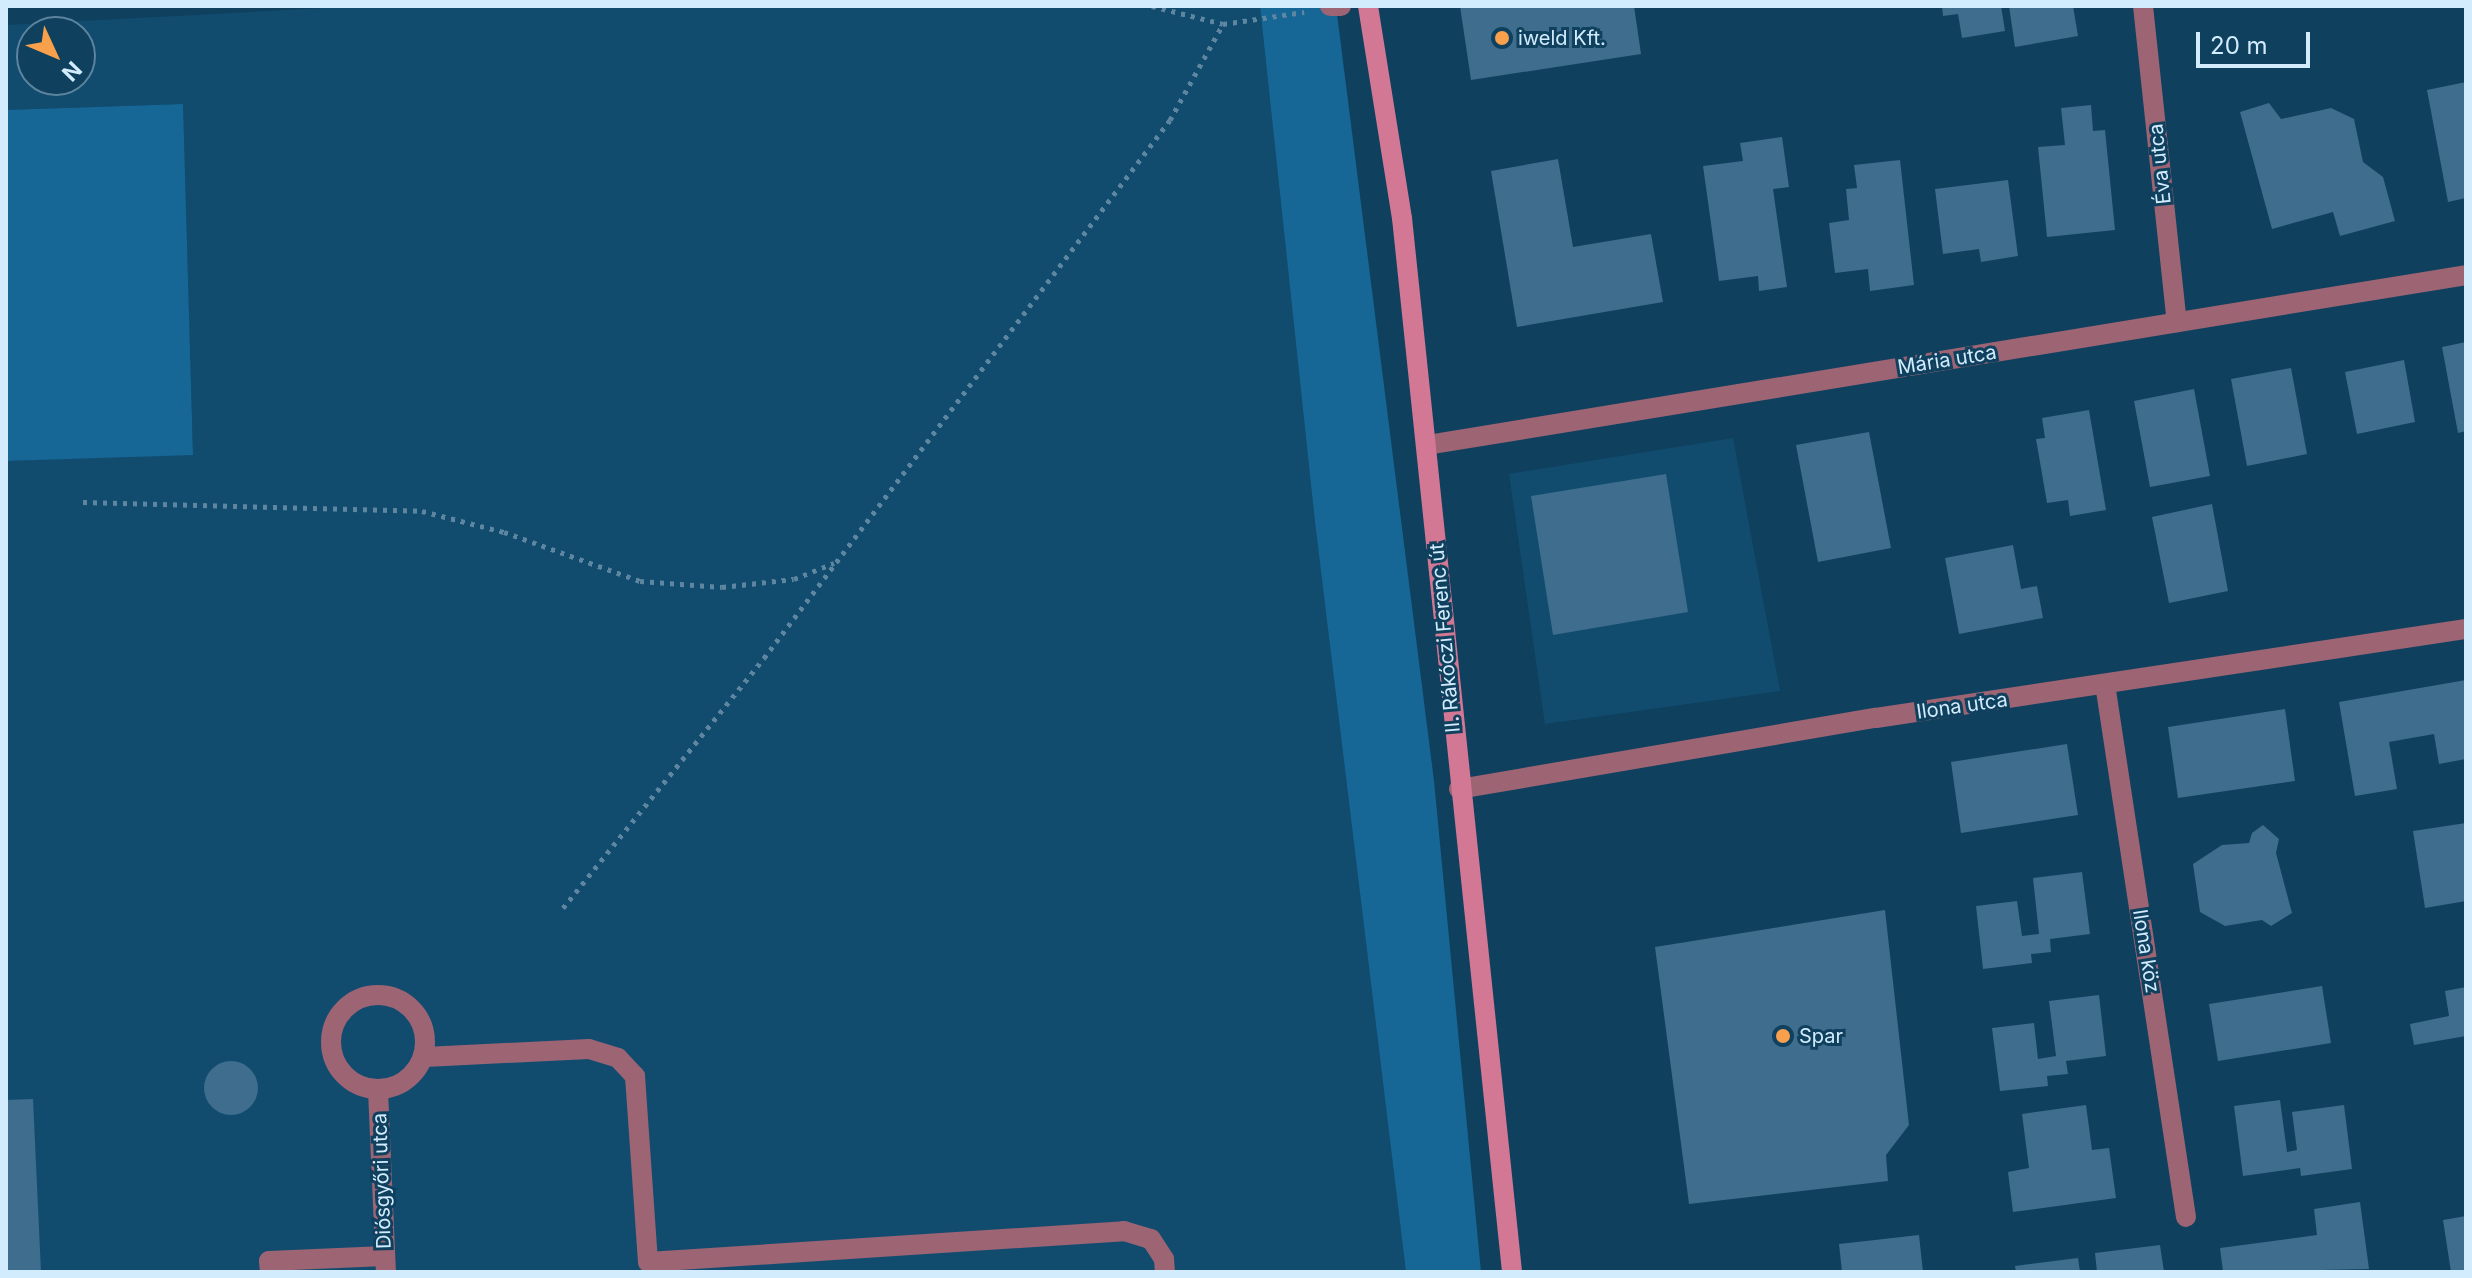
<!DOCTYPE html>
<html>
<head>
<meta charset="utf-8">
<style>
	body { margin:0 }
	#map { position:relative; width:2472px; height:1278px; overflow:hidden; background:#0f405e; font-family:Inter,sans-serif }
	div>[style] { position:absolute }
	[style*='--x'] { left:calc(var(--x)*1px); top:calc(var(--y)*1px); width:calc(var(--w)*1px); rotate:calc(var(--a)*1deg) }
	.built>* { inset:0; background:#114c6f }
	.green>* { inset:0; background:#176796 }
	.building>* { inset:0; background:#3e6d8d }
	.round { border-radius:50% }
	.path>* { height:5px; margin-top:-2.5px; transform-origin:0; background:repeating-linear-gradient(90deg,#5f86a0 0 4px,transparent 0 10px) }
	.service>* { height:20px; margin:-10px; padding:0 10px; transform-origin:10px; border-radius:10px; background:#9d6474 }
	.minor>* { height:20px; margin:-10px; padding:0 10px; transform-origin:10px; border-radius:10px; background:#9d6474 }
	.minor>.ring { margin:-10px; padding:0; box-sizing:content-box; background:none; border:20px solid #9d6474; border-radius:50% }
	.secondary>* { height:20px; margin:-10px; padding:0 10px; transform-origin:10px; border-radius:10px; background:#d27794 }
	.dots>* { width:22px; height:22px; translate:-50% -50%; box-sizing:border-box; border:4px solid #0f405e; border-radius:50% }
	span { translate:-50% -50%; white-space:nowrap; text-align:center; line-height:1.15; -webkit-text-stroke:6px #0f405e; paint-order:stroke }
	.poi-label { font-size:20px; color:#d2ebfd }
	.left { translate:0 -50%; text-align:left }
	.street-label { font-size:20px; color:#d2ebfd }
	.frame { position:absolute; inset:0; border:8px solid #d2ebfd; pointer-events:none }
	.north { position:absolute; left:16px; top:16px; width:80px; height:80px; box-sizing:border-box; background:#0f405e; border:2px solid #5d849e; border-radius:50%; rotate:134deg; font-size:22px; font-weight:700; line-height:32px; text-align:center; color:#d2ebfd }
	.north::after { content:''; display:block; margin:auto; width:28px; height:36px; background:#f9a04d; clip-path:polygon(50% 0,100% 100%,50% 72%,0 100%) }
	.scale { position:absolute; left:2196px; top:32px; width:114px; height:36px; box-sizing:border-box; border:4px solid #d2ebfd; border-top:0; padding-left:10px; font-size:24px; line-height:28px; white-space:nowrap; color:#d2ebfd; -webkit-text-stroke:6px #0f405e; paint-order:stroke }
</style>
</head>
<body>
<div id="map">
	<div class="built">
		<div style="clip-path:polygon(evenodd,365px 6px,1260px 6px,1315px 522px,1406px 1272px,6px 1272px,6px 461px,193px 454px,183px 104px,6px 110px,6px 25px,365px 6px,32px 32px,80px 32px,80px 80px,32px 80px,32px 32px)"></div>
		<div style="clip-path:polygon(1733px 438px,1780px 691px,1545px 724px,1509px 474px)"></div>
	</div>
	<div class="green">
		<div style="clip-path:polygon(1260px 6px,1336px 6px,1434px 781px,1481px 1272px,1406px 1272px,1315px 522px)"></div>
		<div style="clip-path:polygon(183px 104px,193px 455px,6px 461px,6px 110px)"></div>
	</div>
	<div class="building">
		<div style="clip-path:polygon(1460px 6px,1634px 6px,1641px 54px,1471px 80px)"></div>
		<div style="clip-path:polygon(1942px 6px,2001px 6px,2005px 31px,1962px 38px,1958px 14px,1943px 16px)"></div>
		<div style="clip-path:polygon(2009px 6px,2073px 6px,2078px 36px,2015px 47px)"></div>
		<div style="clip-path:polygon(2466px 82px,2466px 198px,2448px 202px,2427px 90px)"></div>
		<div style="clip-path:polygon(2269px 103px,2281px 119px,2331px 108px,2354px 119px,2363px 162px,2383px 177px,2395px 221px,2340px 236px,2333px 212px,2272px 229px,2240px 112px)"></div>
		<div style="clip-path:polygon(2091px 105px,2093px 131px,2105px 130px,2115px 230px,2047px 237px,2038px 147px,2065px 145px,2061px 108px)"></div>
		<div style="clip-path:polygon(1782px 137px,1789px 187px,1773px 189px,1787px 287px,1759px 291px,1758px 276px,1719px 281px,1703px 166px,1743px 161px,1740px 143px)"></div>
		<div style="clip-path:polygon(1558px 159px,1573px 247px,1651px 234px,1663px 302px,1517px 327px,1491px 171px)"></div>
		<div style="clip-path:polygon(1900px 160px,1914px 285px,1870px 291px,1868px 269px,1835px 273px,1829px 223px,1849px 220px,1846px 189px,1857px 188px,1854px 165px)"></div>
		<div style="clip-path:polygon(2008px 180px,2018px 256px,1981px 262px,1979px 249px,1943px 254px,1935px 189px)"></div>
		<div style="clip-path:polygon(2466px 342px,2466px 431px,2458px 433px,2442px 347px)"></div>
		<div style="clip-path:polygon(2404px 360px,2415px 422px,2357px 434px,2345px 372px)"></div>
		<div style="clip-path:polygon(2291px 368px,2307px 454px,2247px 466px,2231px 379px)"></div>
		<div style="clip-path:polygon(2194px 389px,2210px 476px,2150px 487px,2134px 401px)"></div>
		<div style="clip-path:polygon(2089px 410px,2106px 510px,2070px 516px,2068px 500px,2047px 503px,2036px 439px,2045px 438px,2042px 418px)"></div>
		<div style="clip-path:polygon(1869px 432px,1891px 548px,1818px 562px,1796px 445px)"></div>
		<div style="clip-path:polygon(1666px 474px,1688px 612px,1553px 635px,1531px 496px)"></div>
		<div style="clip-path:polygon(2212px 504px,2228px 591px,2169px 603px,2152px 517px)"></div>
		<div style="clip-path:polygon(2013px 545px,2021px 589px,2037px 586px,2043px 618px,1959px 634px,1945px 558px)"></div>
		<div style="clip-path:polygon(2466px 680px,2466px 759px,2439px 764px,2434px 734px,2389px 742px,2397px 789px,2355px 796px,2339px 702px)"></div>
		<div style="clip-path:polygon(2285px 709px,2295px 781px,2178px 798px,2168px 727px)"></div>
		<div style="clip-path:polygon(2067px 744px,2078px 815px,1961px 833px,1951px 762px)"></div>
		<div style="clip-path:polygon(2466px 823px,2466px 901px,2425px 908px,2413px 831px)"></div>
		<div style="clip-path:polygon(2263px 825px,2279px 839px,2276px 853px,2292px 913px,2271px 926px,2262px 920px,2225px 926px,2200px 912px,2193px 864px,2222px 845px,2249px 843px,2252px 833px)"></div>
		<div style="clip-path:polygon(2082px 872px,2090px 934px,2050px 939px,2051px 952px,2031px 954px,2032px 963px,1983px 969px,1976px 906px,2017px 901px,2022px 936px,2039px 934px,2033px 878px)"></div>
		<div style="clip-path:polygon(1885px 910px,1909px 1125px,1886px 1155px,1888px 1181px,1689px 1204px,1655px 947px)"></div>
		<div style="clip-path:polygon(2322px 986px,2331px 1043px,2218px 1061px,2209px 1004px)"></div>
		<div style="clip-path:polygon(2466px 987px,2466px 1036px,2414px 1045px,2410px 1024px,2449px 1016px,2445px 991px)"></div>
		<div style="clip-path:polygon(2099px 995px,2106px 1056px,2066px 1061px,2068px 1074px,2047px 1076px,2048px 1086px,2000px 1091px,1992px 1028px,2034px 1023px,2038px 1059px,2056px 1056px,2049px 1001px)"></div>
		<div class="round" style="left:204px;top:1061px;width:54px;height:54px"></div>
		<div style="clip-path:polygon(33px 1099px,41px 1272px,6px 1272px,6px 1100px)"></div>
		<div style="clip-path:polygon(2280px 1100px,2287px 1152px,2297px 1150px,2292px 1112px,2344px 1105px,2352px 1169px,2301px 1176px,2300px 1168px,2243px 1176px,2234px 1106px)"></div>
		<div style="clip-path:polygon(2086px 1105px,2092px 1150px,2109px 1148px,2116px 1198px,2013px 1212px,2008px 1172px,2029px 1168px,2022px 1114px)"></div>
		<div style="clip-path:polygon(2360px 1202px,2369px 1269px,2223px 1272px,2220px 1248px,2317px 1235px,2314px 1209px)"></div>
		<div style="clip-path:polygon(2466px 1216px,2466px 1270px,2451px 1272px,2443px 1220px)"></div>
		<div style="clip-path:polygon(1919px 1235px,1923px 1272px,1842px 1272px,1839px 1244px)"></div>
		<div style="clip-path:polygon(2160px 1245px,2164px 1272px,2097px 1272px,2095px 1253px)"></div>
		<div style="clip-path:polygon(2078px 1258px,2080px 1272px,2016px 1272px,2015px 1266px)"></div>
	</div>
	<div class="path">
		<div style="--x:1152;--y:6;--w:73;--a:14.2"></div>
		<div style="--x:1223;--y:24;--w:82;--a:-8.4"></div>
		<div style="--x:83;--y:502;--w:339;--a:1.5"></div>
		<div style="--x:422;--y:511;--w:85;--a:14.4"></div>
		<div style="--x:504;--y:532;--w:145;--a:19.8"></div>
		<div style="--x:640;--y:581;--w:82;--a:4.2"></div>
		<div style="--x:722;--y:587;--w:72;--a:-6.3"></div>
		<div style="--x:794;--y:579;--w:43;--a:-21.8"></div>
		<div style="--x:563;--y:908;--w:321;--a:-51.2"></div>
		<div style="--x:764;--y:658;--w:674;--a:-52.96"></div>
		<div style="--x:1170;--y:120;--w:110;--a:-61.1"></div>
	</div>
	<div class="service">
		<div style="--x:1330;--y:6;--w:11;--a:0"></div>
		<div style="--x:425;--y:1057;--w:164;--a:-2.8"></div>
		<div style="--x:589;--y:1049;--w:30;--a:17"></div>
		<div style="--x:618;--y:1058;--w:25;--a:47"></div>
		<div style="--x:635;--y:1076;--w:186;--a:86"></div>
		<div style="--x:648;--y:1262;--w:477;--a:-3.7"></div>
		<div style="--x:1124;--y:1231;--w:28;--a:17"></div>
		<div style="--x:1151;--y:1239;--w:24;--a:57"></div>
		<div style="--x:1164;--y:1259;--w:13;--a:86"></div>
		<div style="--x:270;--y:1272;--w:11;--a:-95"></div>
		<div style="--x:269;--y:1261;--w:116;--a:-2.5"></div>
	</div>
	<div class="minor">
		<div style="--x:2143;--y:6;--w:318;--a:83.9"></div>
		<div style="--x:1427;--y:445;--w:1053;--a:-9.29"></div>
		<div style="--x:2105;--y:684;--w:539;--a:81.36"></div>
		<div style="--x:1459;--y:789;--w:423;--a:-9.7"></div>
		<div style="--x:1876;--y:718;--w:597;--a:-8.58"></div>
		<div class="ring" style="left:331px;top:995px;width:74px;height:74px"></div>
		<div style="--x:378;--y:1090;--w:182;--a:87.5"></div>
	</div>
	<div class="secondary">
		<div style="--x:1368;--y:6;--w:215;--a:80.9"></div>
		<div style="--x:1402;--y:218;--w:1060;--a:84.04"></div>
	</div>
	<div class="dots">
		<div style="left:1502px;top:38px;background:#f9a04d"></div>
		<div style="left:1783px;top:1036px;background:#f9a04d"></div>
	</div>
	<div class="poi-label">
		<span class="left" style="left:1518px;top:38px">iweld Kft.</span>
		<span class="left" style="left:1799px;top:1036px">Spar</span>
	</div>
	<div class="street-label">
		<span style="left:2160px;top:164px;rotate:-96deg">Éva utca</span>
		<span style="left:1947px;top:360px;rotate:-9deg">Mária utca</span>
		<span style="left:1445px;top:638px;rotate:-95deg">II. Rákóczi Ferenc út</span>
		<span style="left:1962px;top:706px;rotate:-8deg">Ilona utca</span>
		<span style="left:2146px;top:951px;rotate:81deg">Ilona köz</span>
		<span style="left:382px;top:1181px;rotate:-92deg">Diósgyőri utca</span>
	</div>
	<div class="frame"></div>
	<div class="north">N</div>
	<div class="scale">20 m</div>
</div>
</body>
</html>
